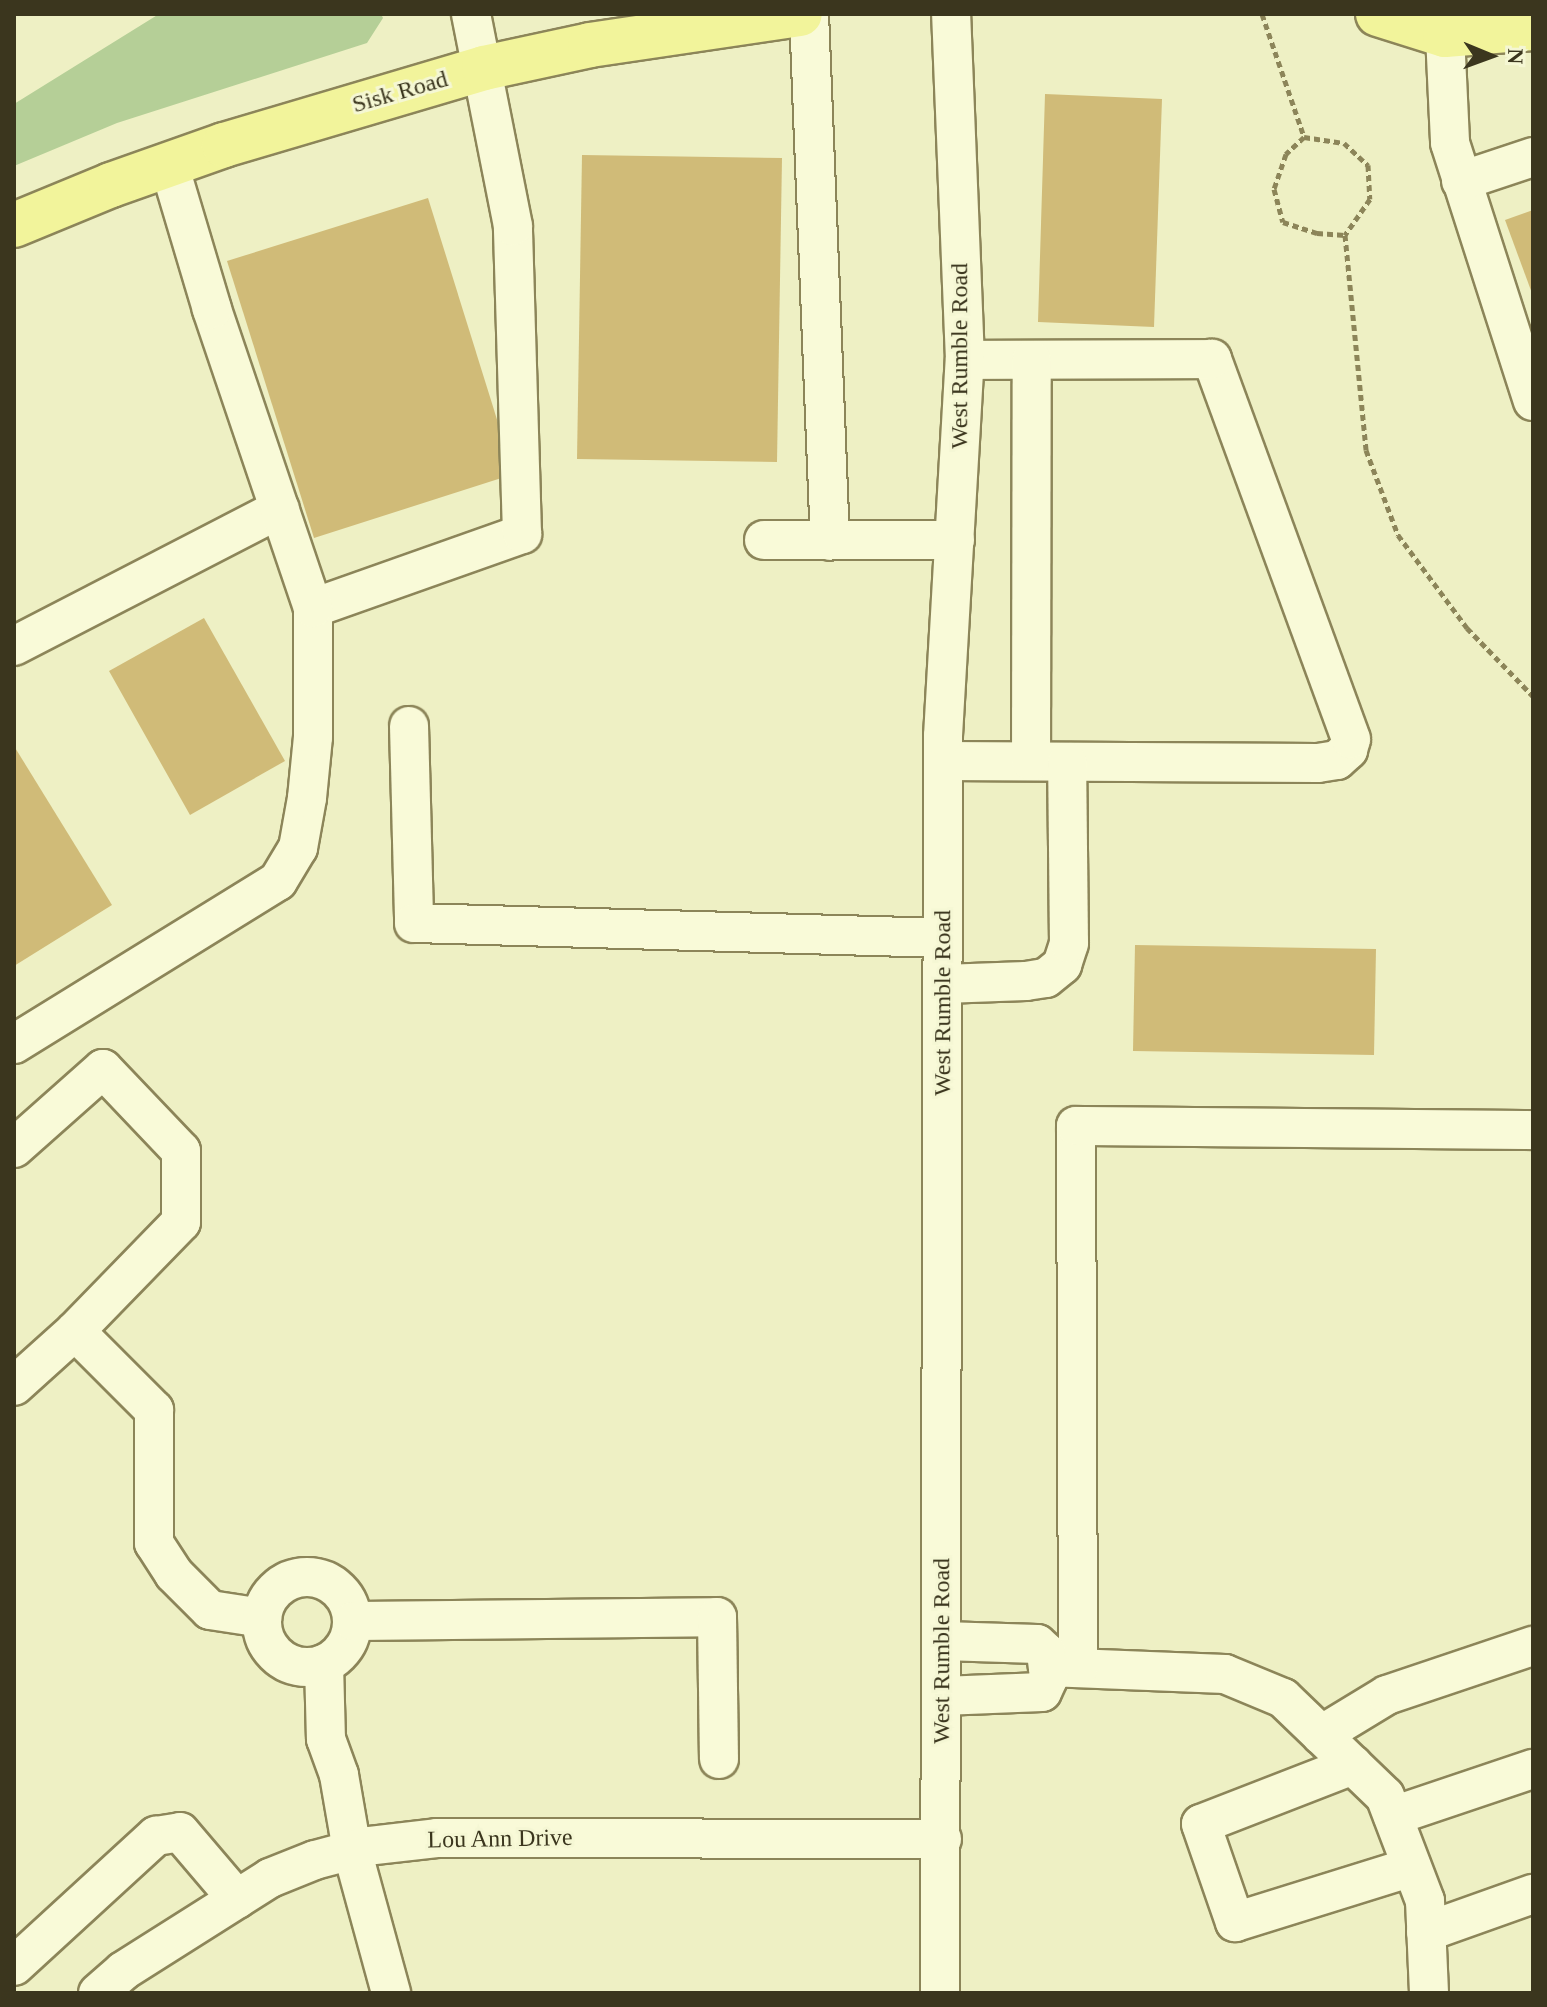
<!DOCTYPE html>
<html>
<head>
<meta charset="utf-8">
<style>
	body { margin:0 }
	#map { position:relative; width:1547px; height:2007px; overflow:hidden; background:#eef0c4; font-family:Georgia,serif }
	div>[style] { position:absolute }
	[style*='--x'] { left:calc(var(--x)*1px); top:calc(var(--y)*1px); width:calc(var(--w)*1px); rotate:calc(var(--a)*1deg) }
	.green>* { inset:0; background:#b5cf97 }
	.building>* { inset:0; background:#d0bb78 }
	.path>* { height:5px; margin-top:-2.5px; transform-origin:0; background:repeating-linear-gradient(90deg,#8c8559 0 6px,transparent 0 10px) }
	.roads { filter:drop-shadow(2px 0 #8c8559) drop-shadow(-2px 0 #8c8559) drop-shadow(0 2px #8c8559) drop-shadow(0 -2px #8c8559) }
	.minor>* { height:38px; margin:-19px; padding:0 19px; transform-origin:19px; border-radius:19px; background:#f9fad8 }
	.minor>.ring { margin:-19px; padding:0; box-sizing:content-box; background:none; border:38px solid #f9fad8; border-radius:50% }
	.major>* { height:44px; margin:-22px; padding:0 22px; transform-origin:22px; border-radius:22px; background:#f2f49b }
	span { translate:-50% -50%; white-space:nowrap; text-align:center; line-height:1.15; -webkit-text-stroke:6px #f5f7d4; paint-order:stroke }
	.street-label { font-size:24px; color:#3b361e }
	.frame { position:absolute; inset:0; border:16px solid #3b361e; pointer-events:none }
	.north { position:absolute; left:1451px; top:16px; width:80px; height:80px; -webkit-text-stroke:6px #f5f7d4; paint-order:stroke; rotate:91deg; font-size:22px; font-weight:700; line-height:32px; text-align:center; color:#3b361e }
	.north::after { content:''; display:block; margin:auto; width:28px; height:36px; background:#3b361e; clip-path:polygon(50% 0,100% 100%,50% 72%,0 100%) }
</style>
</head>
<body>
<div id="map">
	<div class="green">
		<div style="clip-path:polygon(159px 14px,381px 14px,383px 18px,367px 43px,117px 123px,14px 166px,14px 104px)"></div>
	</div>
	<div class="building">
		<div style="clip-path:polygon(1045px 94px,1162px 99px,1154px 327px,1038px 322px)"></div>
		<div style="clip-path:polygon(582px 155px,782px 158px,777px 462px,577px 459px)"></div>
		<div style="clip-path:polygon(428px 198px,514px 474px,314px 538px,227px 261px)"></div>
		<div style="clip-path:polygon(1533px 210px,1533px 296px,1505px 220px)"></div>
		<div style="clip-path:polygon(204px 618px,285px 761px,190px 815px,109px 671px)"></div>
		<div style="clip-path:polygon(14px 746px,112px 905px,14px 966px)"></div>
		<div style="clip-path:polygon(1135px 945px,1376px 949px,1374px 1055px,1133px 1051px)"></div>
	</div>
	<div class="path">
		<div style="--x:1262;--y:14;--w:130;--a:71.1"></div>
		<div style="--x:1304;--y:137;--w:40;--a:8.5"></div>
		<div style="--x:1344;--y:143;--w:33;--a:43"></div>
		<div style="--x:1368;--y:165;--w:34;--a:87"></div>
		<div style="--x:1370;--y:199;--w:44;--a:124.8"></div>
		<div style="--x:1345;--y:235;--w:216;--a:84.4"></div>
		<div style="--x:1366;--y:450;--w:91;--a:69.4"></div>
		<div style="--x:1398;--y:535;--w:116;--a:53.4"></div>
		<div style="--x:1467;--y:628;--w:95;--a:45.9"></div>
		<div style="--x:1304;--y:137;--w:25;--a:137"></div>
		<div style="--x:1286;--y:154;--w:37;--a:109"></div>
		<div style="--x:1274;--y:189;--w:34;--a:75"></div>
		<div style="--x:1283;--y:222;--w:36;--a:18"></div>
		<div style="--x:1317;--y:233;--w:28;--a:4"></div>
	</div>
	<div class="roads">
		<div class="minor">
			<div style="--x:809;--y:14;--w:527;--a:87.72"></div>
			<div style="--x:1445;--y:35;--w:108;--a:87.3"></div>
			<div style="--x:1450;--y:143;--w:271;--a:72.2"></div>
			<div style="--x:1461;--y:181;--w:76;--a:-18.4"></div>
			<div style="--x:764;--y:540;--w:191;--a:0"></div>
			<div style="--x:313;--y:608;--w:222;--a:-19.5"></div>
			<div style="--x:522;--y:534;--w:308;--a:-91.7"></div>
			<div style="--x:513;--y:226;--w:216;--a:-101.2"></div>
			<div style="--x:14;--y:646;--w:299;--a:-27.3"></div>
			<div style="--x:409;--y:726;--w:197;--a:88.5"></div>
			<div style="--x:414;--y:923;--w:529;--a:1.62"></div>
			<div style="--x:943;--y:761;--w:375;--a:0.3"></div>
			<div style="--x:1318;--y:763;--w:19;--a:-9"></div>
			<div style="--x:1337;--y:760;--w:15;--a:-42"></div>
			<div style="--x:1348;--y:750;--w:11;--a:-75"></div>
			<div style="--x:1351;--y:739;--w:405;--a:-110.1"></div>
			<div style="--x:1212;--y:359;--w:247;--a:179.8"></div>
			<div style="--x:1031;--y:761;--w:401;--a:-89.9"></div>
			<div style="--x:943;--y:984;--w:83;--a:-2.1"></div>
			<div style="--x:1026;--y:981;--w:20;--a:-9"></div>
			<div style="--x:1046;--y:978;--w:21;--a:-39"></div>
			<div style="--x:1062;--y:965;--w:23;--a:-72"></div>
			<div style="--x:1069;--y:943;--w:181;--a:-90.6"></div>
			<div style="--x:14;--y:1044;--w:310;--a:-31.7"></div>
			<div style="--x:278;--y:881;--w:39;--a:-59"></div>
			<div style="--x:298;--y:848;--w:51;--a:-79.8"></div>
			<div style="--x:307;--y:798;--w:61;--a:-84.4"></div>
			<div style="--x:313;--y:737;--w:129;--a:-90"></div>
			<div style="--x:313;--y:608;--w:316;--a:-108.7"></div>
			<div style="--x:212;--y:309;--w:150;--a:-106.6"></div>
			<div style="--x:14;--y:1148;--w:119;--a:-41.6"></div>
			<div style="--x:103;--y:1069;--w:113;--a:46.4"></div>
			<div style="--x:181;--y:1151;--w:71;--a:90"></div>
			<div style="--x:181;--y:1222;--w:152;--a:134.2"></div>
			<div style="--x:75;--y:1331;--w:82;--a:138"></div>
			<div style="--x:75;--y:1331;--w:112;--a:45"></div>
			<div style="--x:154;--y:1410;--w:133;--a:90"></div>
			<div style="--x:154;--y:1543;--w:37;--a:57"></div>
			<div style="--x:174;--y:1574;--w:51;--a:45"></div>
			<div style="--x:210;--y:1610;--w:53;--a:8.7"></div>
			<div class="ring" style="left:262px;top:1577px;width:52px;height:52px"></div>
			<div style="--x:353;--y:1621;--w:364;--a:-0.6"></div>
			<div style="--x:717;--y:1617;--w:142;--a:89.2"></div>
			<div style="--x:324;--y:1664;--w:75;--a:88.5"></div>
			<div style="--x:326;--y:1739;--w:38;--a:70"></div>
			<div style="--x:339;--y:1775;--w:76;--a:80.2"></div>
			<div style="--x:352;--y:1850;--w:148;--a:74.7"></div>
			<div style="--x:1048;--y:1667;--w:177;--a:2.3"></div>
			<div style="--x:1225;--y:1674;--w:63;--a:22.5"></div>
			<div style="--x:1283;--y:1698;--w:141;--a:43.9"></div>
			<div style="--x:1385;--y:1796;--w:112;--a:69.1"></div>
			<div style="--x:1425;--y:1901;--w:92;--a:87.5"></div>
			<div style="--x:1078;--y:1668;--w:542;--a:-90.21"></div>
			<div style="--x:1076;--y:1126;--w:457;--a:0.5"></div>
			<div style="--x:942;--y:1696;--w:100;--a:-2.3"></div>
			<div style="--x:1042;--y:1692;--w:17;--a:-65"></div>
			<div style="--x:1049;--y:1677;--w:25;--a:-97"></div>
			<div style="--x:1046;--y:1652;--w:12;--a:-138"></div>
			<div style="--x:1037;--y:1644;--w:94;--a:-178.2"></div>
			<div style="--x:1321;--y:1735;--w:77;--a:-31.2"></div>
			<div style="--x:1387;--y:1695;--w:154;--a:-18.6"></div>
			<div style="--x:1353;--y:1765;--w:163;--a:158.8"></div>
			<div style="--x:1201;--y:1824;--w:104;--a:70.9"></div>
			<div style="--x:1235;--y:1922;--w:185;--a:-17.3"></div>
			<div style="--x:1393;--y:1816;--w:148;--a:-18.6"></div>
			<div style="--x:1426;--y:1932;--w:114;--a:-19.6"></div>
			<div style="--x:14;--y:1966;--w:193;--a:-42.5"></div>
			<div style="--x:156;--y:1836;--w:24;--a:-9"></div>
			<div style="--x:180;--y:1832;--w:88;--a:49.6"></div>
			<div style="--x:98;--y:1993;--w:33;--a:-41"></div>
			<div style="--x:123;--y:1971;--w:174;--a:-32.3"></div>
			<div style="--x:270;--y:1878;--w:48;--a:-21.8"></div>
			<div style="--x:315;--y:1860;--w:55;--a:-14.8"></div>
			<div style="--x:368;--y:1846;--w:69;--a:-6.6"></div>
			<div style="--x:437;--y:1838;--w:505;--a:0.11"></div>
			<div style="--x:940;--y:1993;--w:1257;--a:-89.86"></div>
			<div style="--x:943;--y:736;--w:377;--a:-86.7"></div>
			<div style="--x:965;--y:360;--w:346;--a:-92.3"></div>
		</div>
		<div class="major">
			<div style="--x:1378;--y:14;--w:70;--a:17.4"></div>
			<div style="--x:1445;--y:35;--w:88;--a:-4.5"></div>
			<div style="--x:14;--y:225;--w:105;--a:-22.4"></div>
			<div style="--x:111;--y:185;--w:120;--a:-19.5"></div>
			<div style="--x:224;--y:145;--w:271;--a:-16.5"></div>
			<div style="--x:484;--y:68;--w:108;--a:-12.2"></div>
			<div style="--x:590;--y:45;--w:212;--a:-8.4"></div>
		</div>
	</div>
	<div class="street-label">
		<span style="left:400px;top:92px;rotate:-16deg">Sisk Road</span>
		<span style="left:960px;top:356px;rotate:-90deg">West Rumble Road</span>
		<span style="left:943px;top:1003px;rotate:-90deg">West Rumble Road</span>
		<span style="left:942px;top:1651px;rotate:-90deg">West Rumble Road</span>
		<span style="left:500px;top:1839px;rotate:-1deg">Lou Ann Drive</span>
	</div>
	<div class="frame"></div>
	<div class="north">N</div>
</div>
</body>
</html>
